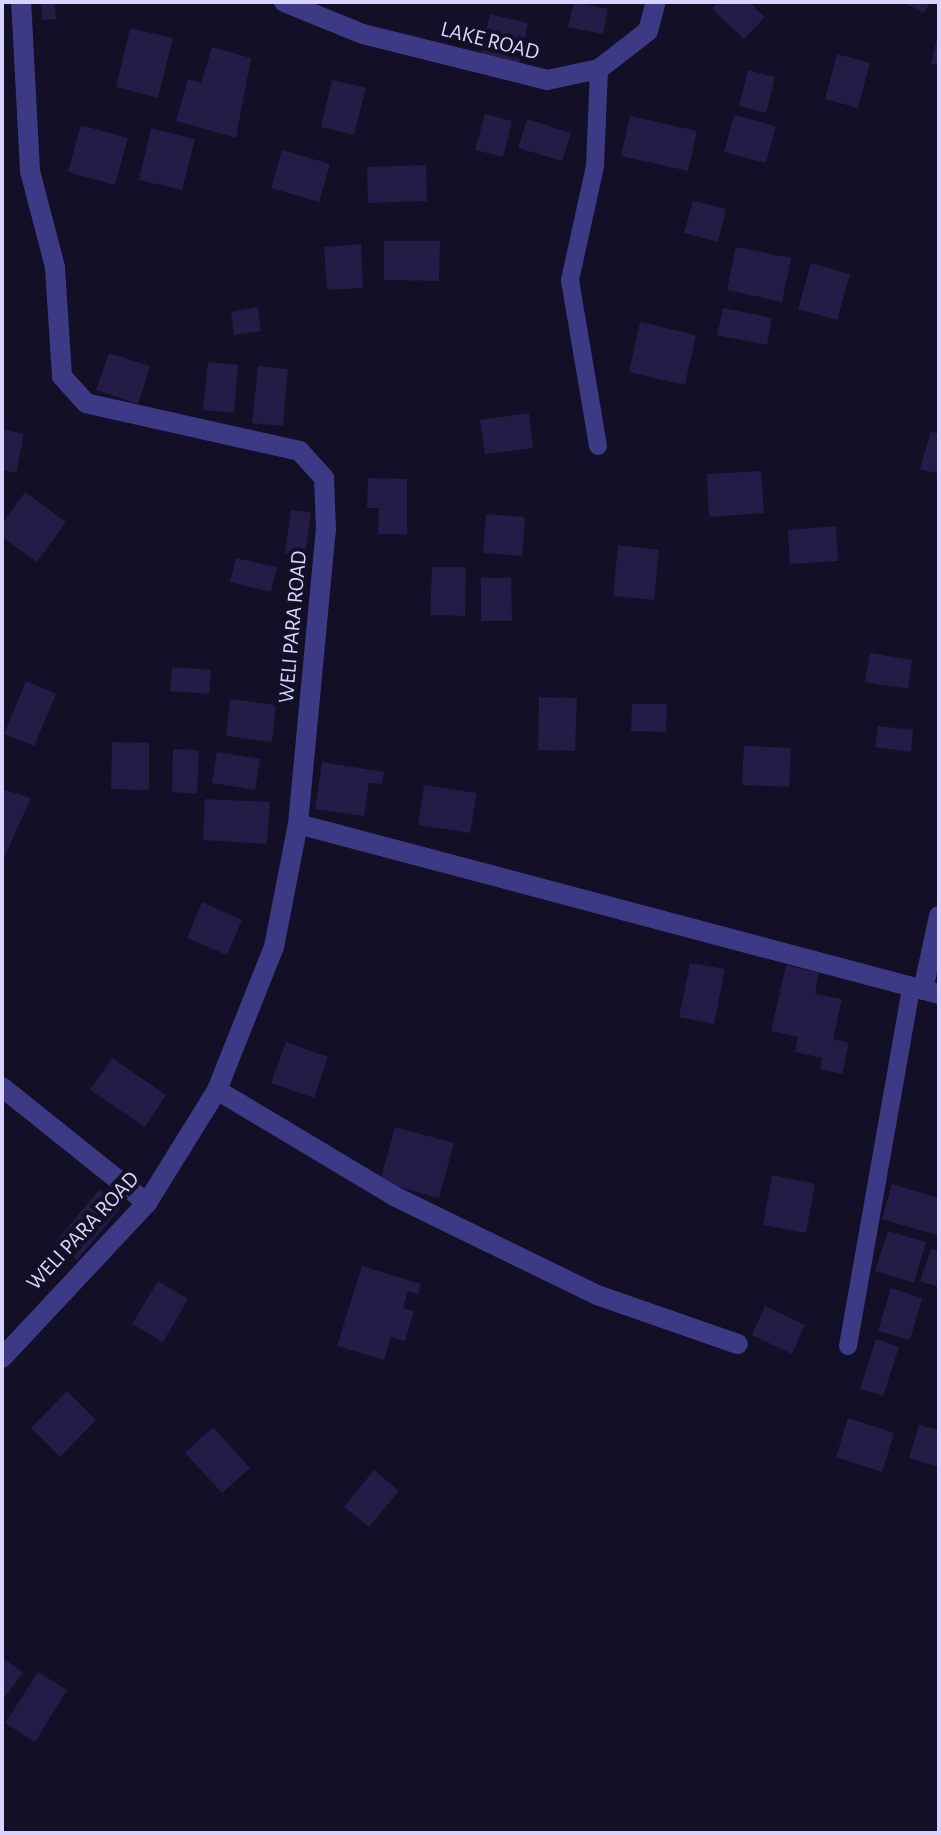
<!DOCTYPE html>
<html>
<head>
<meta charset="utf-8">
<style>
	body { margin:0 }
	#map { position:relative; width:941px; height:1835px; overflow:hidden; background:#130f26; font-family:"Alegreya Sans",sans-serif }
	div>[style] { position:absolute }
	[style*='--x'] { left:calc(var(--x)*1px); top:calc(var(--y)*1px); width:calc(var(--w)*1px); rotate:calc(var(--a)*1deg) }
	.building>* { inset:0; background:#241b47 }
	.lane>* { height:18px; margin:-9px; padding:0 9px; transform-origin:9px; border-radius:9px; background:#3d3a85 }
	.street>* { height:20px; margin:-10px; padding:0 10px; transform-origin:10px; border-radius:10px; background:#3d3a85 }
	span { translate:-50% -50%; white-space:nowrap; text-align:center; line-height:1.15; -webkit-text-stroke:8px #130f26; paint-order:stroke }
	.street-label { font-size:22px; color:#d9d4ff }
	.frame { position:absolute; inset:0; border:4px solid #d9d4ff; pointer-events:none }
</style>
</head>
<body>
<div id="map">
	<div class="building">
		<div style="clip-path:polygon(41px 2px,55px 2px,56px 19px,42px 20px)"></div>
		<div style="clip-path:polygon(574px 2px,608px 9px,603px 34px,568px 27px)"></div>
		<div style="clip-path:polygon(719px 2px,749px 2px,765px 17px,744px 39px,712px 9px)"></div>
		<div style="clip-path:polygon(904px 2px,930px 2px,924px 13px)"></div>
		<div style="clip-path:polygon(490px 14px,528px 23px,518px 70px,479px 61px)"></div>
		<div style="clip-path:polygon(130px 28px,173px 38px,158px 98px,116px 87px)"></div>
		<div style="clip-path:polygon(938px 34px,939px 35px,939px 65px,931px 64px)"></div>
		<div style="clip-path:polygon(212px 47px,251px 58px,236px 138px,176px 121px,188px 79px,201px 83px)"></div>
		<div style="clip-path:polygon(837px 54px,870px 63px,858px 108px,825px 99px)"></div>
		<div style="clip-path:polygon(748px 70px,775px 77px,766px 113px,739px 106px)"></div>
		<div style="clip-path:polygon(332px 80px,366px 88px,354px 135px,321px 127px)"></div>
		<div style="clip-path:polygon(485px 114px,512px 121px,503px 157px,475px 150px)"></div>
		<div style="clip-path:polygon(734px 115px,776px 126px,766px 163px,724px 152px)"></div>
		<div style="clip-path:polygon(630px 116px,697px 131px,688px 171px,621px 156px)"></div>
		<div style="clip-path:polygon(527px 119px,571px 133px,562px 161px,518px 148px)"></div>
		<div style="clip-path:polygon(81px 125px,128px 138px,115px 185px,68px 172px)"></div>
		<div style="clip-path:polygon(151px 128px,195px 139px,182px 190px,139px 180px)"></div>
		<div style="clip-path:polygon(282px 150px,330px 164px,319px 202px,271px 188px)"></div>
		<div style="clip-path:polygon(426px 165px,427px 201px,368px 203px,367px 167px)"></div>
		<div style="clip-path:polygon(693px 201px,726px 209px,718px 242px,684px 233px)"></div>
		<div style="clip-path:polygon(384px 241px,440px 241px,439px 281px,384px 280px)"></div>
		<div style="clip-path:polygon(361px 244px,363px 288px,327px 290px,324px 247px)"></div>
		<div style="clip-path:polygon(736px 247px,791px 258px,782px 302px,727px 290px)"></div>
		<div style="clip-path:polygon(811px 263px,850px 274px,837px 320px,798px 309px)"></div>
		<div style="clip-path:polygon(258px 307px,261px 331px,234px 335px,231px 312px)"></div>
		<div style="clip-path:polygon(723px 308px,772px 318px,767px 345px,717px 335px)"></div>
		<div style="clip-path:polygon(640px 322px,696px 335px,685px 385px,629px 372px)"></div>
		<div style="clip-path:polygon(109px 353px,150px 366px,138px 404px,96px 390px)"></div>
		<div style="clip-path:polygon(208px 362px,238px 365px,234px 413px,203px 410px)"></div>
		<div style="clip-path:polygon(258px 366px,288px 369px,283px 426px,252px 423px)"></div>
		<div style="clip-path:polygon(529px 413px,533px 448px,485px 454px,480px 420px)"></div>
		<div style="clip-path:polygon(2px 429px,24px 434px,16px 473px,2px 470px)"></div>
		<div style="clip-path:polygon(931px 431px,939px 434px,939px 474px,920px 469px)"></div>
		<div style="clip-path:polygon(761px 471px,764px 513px,709px 517px,707px 474px)"></div>
		<div style="clip-path:polygon(368px 478px,407px 479px,407px 534px,378px 534px,379px 508px,367px 508px)"></div>
		<div style="clip-path:polygon(25px 492px,66px 522px,37px 562px,2px 537px,2px 524px)"></div>
		<div style="clip-path:polygon(291px 510px,311px 512px,305px 556px,285px 553px)"></div>
		<div style="clip-path:polygon(486px 514px,525px 517px,522px 556px,483px 553px)"></div>
		<div style="clip-path:polygon(836px 526px,838px 561px,790px 564px,788px 530px)"></div>
		<div style="clip-path:polygon(618px 545px,659px 550px,654px 600px,613px 596px)"></div>
		<div style="clip-path:polygon(236px 558px,277px 567px,271px 592px,230px 582px)"></div>
		<div style="clip-path:polygon(432px 567px,466px 567px,465px 616px,430px 615px)"></div>
		<div style="clip-path:polygon(481px 578px,511px 578px,512px 621px,481px 621px)"></div>
		<div style="clip-path:polygon(870px 653px,912px 660px,908px 689px,865px 682px)"></div>
		<div style="clip-path:polygon(172px 667px,211px 670px,209px 694px,170px 691px)"></div>
		<div style="clip-path:polygon(26px 681px,56px 694px,34px 746px,4px 734px)"></div>
		<div style="clip-path:polygon(539px 697px,577px 698px,575px 751px,538px 750px)"></div>
		<div style="clip-path:polygon(230px 699px,276px 705px,272px 742px,226px 736px)"></div>
		<div style="clip-path:polygon(632px 704px,667px 704px,666px 732px,631px 731px)"></div>
		<div style="clip-path:polygon(878px 726px,913px 730px,911px 752px,875px 747px)"></div>
		<div style="clip-path:polygon(112px 742px,149px 743px,149px 790px,111px 789px)"></div>
		<div style="clip-path:polygon(744px 746px,791px 748px,789px 787px,742px 785px)"></div>
		<div style="clip-path:polygon(173px 749px,199px 750px,197px 794px,172px 792px)"></div>
		<div style="clip-path:polygon(217px 752px,260px 759px,255px 790px,212px 783px)"></div>
		<div style="clip-path:polygon(322px 762px,384px 772px,382px 784px,369px 783px,364px 816px,315px 809px)"></div>
		<div style="clip-path:polygon(424px 785px,477px 793px,470px 833px,418px 825px)"></div>
		<div style="clip-path:polygon(2px 789px,31px 798px,3px 860px,2px 860px)"></div>
		<div style="clip-path:polygon(205px 799px,270px 802px,267px 844px,203px 840px)"></div>
		<div style="clip-path:polygon(202px 902px,242px 920px,227px 955px,187px 938px)"></div>
		<div style="clip-path:polygon(690px 963px,725px 969px,714px 1024px,679px 1017px)"></div>
		<div style="clip-path:polygon(786px 965px,819px 973px,815px 994px,842px 999px,833px 1039px,849px 1043px,842px 1074px,820px 1069px,822px 1058px,795px 1052px,798px 1037px,771px 1031px)"></div>
		<div style="clip-path:polygon(286px 1042px,328px 1057px,314px 1098px,271px 1083px)"></div>
		<div style="clip-path:polygon(112px 1058px,166px 1095px,145px 1127px,90px 1090px)"></div>
		<div style="clip-path:polygon(395px 1127px,454px 1143px,439px 1198px,380px 1182px)"></div>
		<div style="clip-path:polygon(772px 1175px,815px 1184px,806px 1233px,763px 1225px)"></div>
		<div style="clip-path:polygon(892px 1184px,939px 1198px,939px 1236px,882px 1219px)"></div>
		<div style="clip-path:polygon(99px 1190px,120px 1208px,77px 1260px,56px 1242px)"></div>
		<div style="clip-path:polygon(888px 1231px,926px 1242px,914px 1283px,875px 1271px)"></div>
		<div style="clip-path:polygon(931px 1249px,939px 1251px,939px 1287px,920px 1281px)"></div>
		<div style="clip-path:polygon(362px 1266px,421px 1284px,418px 1294px,408px 1291px,403px 1308px,414px 1311px,405px 1341px,391px 1337px,384px 1360px,337px 1346px)"></div>
		<div style="clip-path:polygon(158px 1281px,188px 1299px,163px 1342px,132px 1324px)"></div>
		<div style="clip-path:polygon(891px 1288px,922px 1298px,910px 1340px,878px 1331px)"></div>
		<div style="clip-path:polygon(765px 1306px,805px 1325px,792px 1354px,752px 1335px)"></div>
		<div style="clip-path:polygon(876px 1339px,899px 1347px,883px 1396px,860px 1389px)"></div>
		<div style="clip-path:polygon(67px 1391px,96px 1420px,60px 1457px,31px 1428px)"></div>
		<div style="clip-path:polygon(848px 1418px,894px 1433px,882px 1472px,836px 1457px)"></div>
		<div style="clip-path:polygon(919px 1425px,939px 1430px,939px 1467px,909px 1458px)"></div>
		<div style="clip-path:polygon(213px 1427px,250px 1468px,222px 1493px,185px 1453px)"></div>
		<div style="clip-path:polygon(374px 1470px,399px 1491px,369px 1527px,344px 1507px)"></div>
		<div style="clip-path:polygon(2px 1657px,23px 1673px,2px 1701px)"></div>
		<div style="clip-path:polygon(38px 1672px,67px 1690px,35px 1742px,5px 1723px)"></div>
	</div>
	<div class="lane">
		<div style="--x:598;--y:446;--w:168;--a:-99.6"></div>
		<div style="--x:570;--y:280;--w:117;--a:-77.6"></div>
		<div style="--x:595;--y:166;--w:97;--a:-87.6"></div>
		<div style="--x:848;--y:1346;--w:364;--a:-80"></div>
	</div>
	<div class="street">
		<div style="--x:284;--y:2;--w:85;--a:22.1"></div>
		<div style="--x:363;--y:34;--w:190;--a:14"></div>
		<div style="--x:547;--y:80;--w:53;--a:-11.9"></div>
		<div style="--x:599;--y:69;--w:62;--a:-37.8"></div>
		<div style="--x:648;--y:31;--w:30;--a:-75"></div>
		<div style="--x:298;--y:824;--w:663;--a:14.85"></div>
		<div style="--x:923;--y:990;--w:76;--a:-77.8"></div>
		<div style="--x:2;--y:1087;--w:186;--a:38.7"></div>
		<div style="--x:217;--y:1090;--w:206;--a:30.9"></div>
		<div style="--x:394;--y:1196;--w:226;--a:26"></div>
		<div style="--x:597;--y:1295;--w:149;--a:19.2"></div>
		<div style="--x:2;--y:1358;--w:212;--a:-46.9"></div>
		<div style="--x:147;--y:1203;--w:133;--a:-58.2"></div>
		<div style="--x:217;--y:1090;--w:154;--a:-68.3"></div>
		<div style="--x:274;--y:947;--w:125;--a:-79"></div>
		<div style="--x:298;--y:824;--w:295;--a:-84.6"></div>
		<div style="--x:326;--y:530;--w:52;--a:-92.2"></div>
		<div style="--x:324;--y:478;--w:36;--a:-132"></div>
		<div style="--x:300;--y:451;--w:219;--a:-167.4"></div>
		<div style="--x:86;--y:403;--w:36;--a:-132"></div>
		<div style="--x:62;--y:376;--w:109;--a:-93.7"></div>
		<div style="--x:55;--y:267;--w:99;--a:-104.6"></div>
		<div style="--x:30;--y:171;--w:169;--a:-93"></div>
	</div>
	<div class="street-label">
		<span style="left:490px;top:41px;rotate:14deg">LAKE ROAD</span>
		<span style="left:293px;top:627px;rotate:-85deg">WELI PARA ROAD</span>
		<span style="left:83px;top:1231px;rotate:-47deg">WELI PARA ROAD</span>
	</div>
	<div class="frame"></div>
</div>
</body>
</html>
